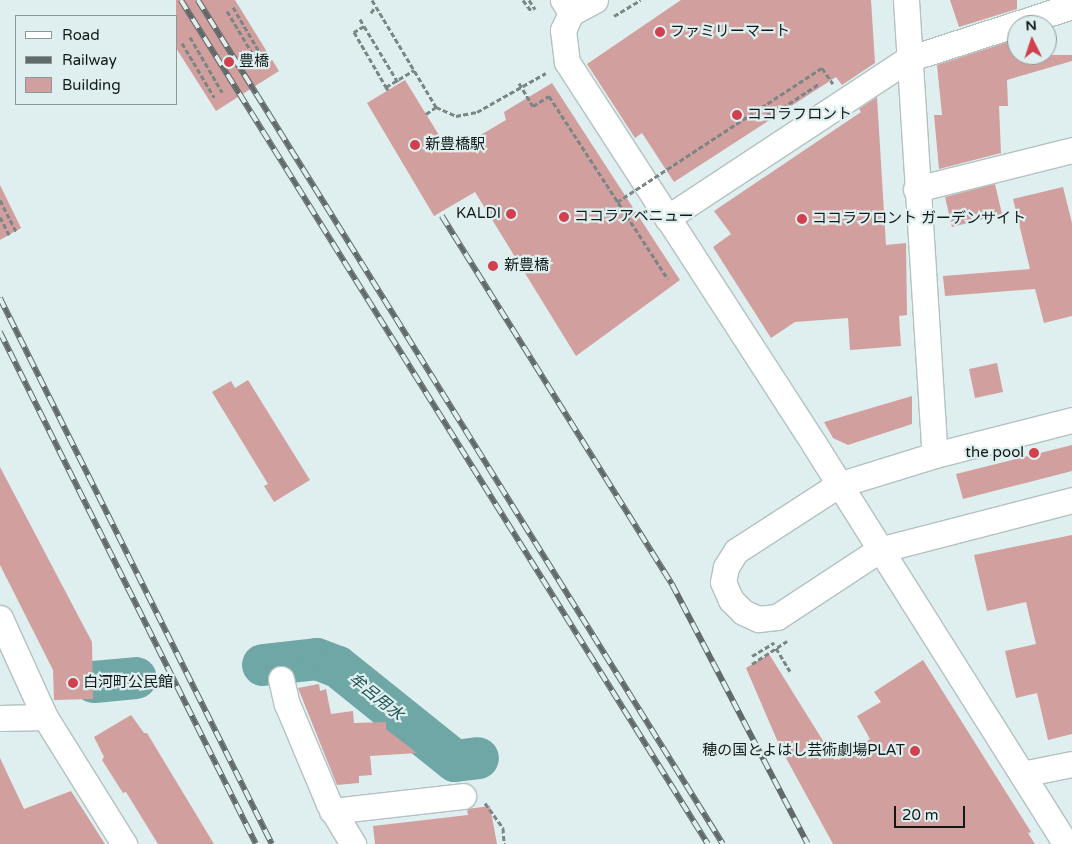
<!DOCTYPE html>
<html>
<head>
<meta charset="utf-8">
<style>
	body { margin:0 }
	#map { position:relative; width:1072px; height:844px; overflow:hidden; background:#dfefef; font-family:"Varela Round","Noto Sans JP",sans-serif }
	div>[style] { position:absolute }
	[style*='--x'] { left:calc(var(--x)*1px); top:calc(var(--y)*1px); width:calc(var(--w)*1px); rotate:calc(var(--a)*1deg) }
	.river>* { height:42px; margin:-21px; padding:0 21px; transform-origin:21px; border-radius:21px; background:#6ea7a6 }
	.building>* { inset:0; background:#d19f9e }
	.path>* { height:3px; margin-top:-1.5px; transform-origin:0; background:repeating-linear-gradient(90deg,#7a8585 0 5px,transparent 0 7.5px) }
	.roads { filter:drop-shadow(1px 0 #b2c2c1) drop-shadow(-1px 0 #b2c2c1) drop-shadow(0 1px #b2c2c1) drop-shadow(0 -1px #b2c2c1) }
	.street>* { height:25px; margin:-12.5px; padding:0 12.5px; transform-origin:12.5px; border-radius:12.5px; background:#fff }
	.rail>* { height:5.5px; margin-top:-2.75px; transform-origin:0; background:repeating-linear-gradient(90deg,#dfefef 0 11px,#616a6a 0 22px); box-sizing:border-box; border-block:1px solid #616a6a }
	.path-bridge>* { height:3px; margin-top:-1.5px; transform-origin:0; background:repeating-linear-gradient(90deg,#7a8585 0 5px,transparent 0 7.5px) }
	.dots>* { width:14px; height:14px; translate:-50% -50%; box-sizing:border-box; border:2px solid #dfefef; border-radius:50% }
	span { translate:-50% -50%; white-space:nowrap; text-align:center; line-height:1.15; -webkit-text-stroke:4.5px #dfefef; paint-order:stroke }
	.poi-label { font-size:15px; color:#131919 }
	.left { translate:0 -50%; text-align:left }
	.right { translate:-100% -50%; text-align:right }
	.water-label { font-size:16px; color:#205353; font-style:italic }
	.legend { position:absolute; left:15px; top:15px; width:162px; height:90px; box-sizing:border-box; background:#dfefef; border:1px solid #8d9999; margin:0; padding:6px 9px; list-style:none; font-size:15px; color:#131919 }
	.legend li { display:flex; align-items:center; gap:10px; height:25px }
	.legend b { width:25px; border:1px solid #8d9999 }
	.north { position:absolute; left:1007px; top:15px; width:50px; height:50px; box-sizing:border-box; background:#dfefef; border:1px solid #8d9999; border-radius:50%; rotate:356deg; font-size:14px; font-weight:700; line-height:20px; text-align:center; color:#131919 }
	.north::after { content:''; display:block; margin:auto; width:18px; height:22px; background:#d0404e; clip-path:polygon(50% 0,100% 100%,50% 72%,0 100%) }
	.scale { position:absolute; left:894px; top:806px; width:71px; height:22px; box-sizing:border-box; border:2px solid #131919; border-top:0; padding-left:6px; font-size:15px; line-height:18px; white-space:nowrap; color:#131919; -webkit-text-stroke:4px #dfefef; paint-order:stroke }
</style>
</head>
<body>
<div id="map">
	<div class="river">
		<div style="--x:263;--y:665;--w:54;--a:-6.3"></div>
		<div style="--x:317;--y:659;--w:22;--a:21"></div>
		<div style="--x:338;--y:667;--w:150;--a:38.8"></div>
		<div style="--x:455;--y:761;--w:23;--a:-7"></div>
		<div style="--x:94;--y:682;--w:42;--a:-5.4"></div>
	</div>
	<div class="building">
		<div style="clip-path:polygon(176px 0,235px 0,279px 71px,216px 111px,176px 48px)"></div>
		<div style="clip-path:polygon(681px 0,871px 0,875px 63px,842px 85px,836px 77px,674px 182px,642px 133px,635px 138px,587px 64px)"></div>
		<div style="clip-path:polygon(950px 0,1017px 0,1017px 9px,959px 27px)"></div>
		<div style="clip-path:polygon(1017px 39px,1017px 55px,1072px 55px,1072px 61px,1007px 80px,1008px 106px,999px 106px,1001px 153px,939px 169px,934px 115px,942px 115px,937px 65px)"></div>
		<div style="clip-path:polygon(405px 80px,450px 153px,506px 120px,504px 112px,552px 83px,680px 280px,576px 356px,475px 192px,434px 216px,367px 103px)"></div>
		<div style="clip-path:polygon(877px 97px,886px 245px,906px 243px,907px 315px,899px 316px,901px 346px,850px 350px,848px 318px,795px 322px,771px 338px,713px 247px,731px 234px,714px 211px,861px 112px,859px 109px)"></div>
		<div style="clip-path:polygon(995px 184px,1002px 214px,952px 227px,945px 197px)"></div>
		<div style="clip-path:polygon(0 185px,21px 228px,0 240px)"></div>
		<div style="clip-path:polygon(1063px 187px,1072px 223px,1072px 316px,1044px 323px,1035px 289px,945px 296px,943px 276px,1030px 269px,1013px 199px)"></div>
		<div style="clip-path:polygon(997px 363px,1003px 392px,975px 398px,969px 369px)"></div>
		<div style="clip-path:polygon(248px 380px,310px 480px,274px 502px,264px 486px,268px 484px,212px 392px,231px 381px,235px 388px)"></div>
		<div style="clip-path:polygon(912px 396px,912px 424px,848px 445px,833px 438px,824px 422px)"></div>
		<div style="clip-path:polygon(1072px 445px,1072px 471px,963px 499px,956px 474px)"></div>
		<div style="clip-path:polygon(0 467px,92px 642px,93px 699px,54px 700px,53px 670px,0 565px)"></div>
		<div style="clip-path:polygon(1072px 535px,1072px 734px,1048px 740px,1037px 693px,1016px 698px,1005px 651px,1036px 644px,1026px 602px,987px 611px,974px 555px)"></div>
		<div style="clip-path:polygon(769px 654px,835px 760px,870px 739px,857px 716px,881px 702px,874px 692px,923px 660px,1031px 832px,1028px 833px,1035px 844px,833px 844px,780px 747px,746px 668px)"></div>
		<div style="clip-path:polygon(319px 684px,320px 691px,326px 689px,331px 714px,353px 711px,354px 723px,386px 722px,386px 729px,417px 753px,370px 756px,372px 775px,359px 776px,359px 783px,337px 785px,298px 688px)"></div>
		<div style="clip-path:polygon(131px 715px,144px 733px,147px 733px,214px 844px,158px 844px,126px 792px,123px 793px,102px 760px,104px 757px,94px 737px)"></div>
		<div style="clip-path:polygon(0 758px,24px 809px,71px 791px,105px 844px,0 844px)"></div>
		<div style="clip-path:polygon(490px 806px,497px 844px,375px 844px,373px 826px,468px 815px,467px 809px)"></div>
	</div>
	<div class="path">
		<div style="--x:372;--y:0;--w:125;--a:59.1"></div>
		<div style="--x:436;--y:107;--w:22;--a:24"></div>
		<div style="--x:456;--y:116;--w:21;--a:-11"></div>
		<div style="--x:477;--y:112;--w:79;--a:-29.5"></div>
		<div style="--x:523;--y:0;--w:15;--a:53"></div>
		<div style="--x:529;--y:0;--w:11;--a:56"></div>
		<div style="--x:233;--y:7;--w:67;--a:59.6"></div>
		<div style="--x:227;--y:11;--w:66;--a:59.2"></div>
		<div style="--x:371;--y:13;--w:7;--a:-56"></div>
		<div style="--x:614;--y:16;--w:31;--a:-31"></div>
		<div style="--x:360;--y:19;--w:8;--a:60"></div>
		<div style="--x:364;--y:26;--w:12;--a:149"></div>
		<div style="--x:354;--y:32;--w:64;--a:59.8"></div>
		<div style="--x:364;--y:26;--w:68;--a:58.9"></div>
		<div style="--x:190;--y:37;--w:64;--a:59.8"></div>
		<div style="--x:182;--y:43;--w:63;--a:59.3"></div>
		<div style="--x:388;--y:90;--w:4;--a:-124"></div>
		<div style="--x:386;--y:87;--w:33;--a:-31"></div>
		<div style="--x:764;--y:106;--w:12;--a:59"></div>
		<div style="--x:770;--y:116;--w:60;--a:-33.4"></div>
		<div style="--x:426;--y:114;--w:12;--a:-35"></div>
		<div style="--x:0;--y:200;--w:35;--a:63"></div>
		<div style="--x:0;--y:217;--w:20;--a:63"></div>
		<div style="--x:776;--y:648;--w:27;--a:59"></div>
		<div style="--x:752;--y:656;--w:26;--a:-31"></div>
		<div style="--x:752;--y:664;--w:42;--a:-33.3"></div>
		<div style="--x:485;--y:803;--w:31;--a:54"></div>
		<div style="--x:503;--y:828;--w:16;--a:86"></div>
	</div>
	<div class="roads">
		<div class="street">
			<div style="--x:563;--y:0;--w:15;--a:58"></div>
			<div style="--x:571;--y:13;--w:27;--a:-28"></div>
			<div style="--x:906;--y:0;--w:456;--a:86.4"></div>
			<div style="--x:571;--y:13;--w:19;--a:115"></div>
			<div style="--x:563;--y:30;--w:32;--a:83"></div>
			<div style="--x:567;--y:62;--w:455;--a:57.1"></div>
			<div style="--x:814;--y:444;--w:473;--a:57.8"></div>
			<div style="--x:916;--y:189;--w:161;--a:-14"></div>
			<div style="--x:667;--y:218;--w:289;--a:-33.4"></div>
			<div style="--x:908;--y:59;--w:172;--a:-17.9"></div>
			<div style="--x:1072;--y:420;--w:141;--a:165.7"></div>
			<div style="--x:935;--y:455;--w:102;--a:162.8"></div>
			<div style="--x:838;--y:485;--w:121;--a:147.1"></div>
			<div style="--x:736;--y:551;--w:19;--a:122"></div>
			<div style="--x:726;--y:567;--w:15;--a:101"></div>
			<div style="--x:723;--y:582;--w:20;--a:66"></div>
			<div style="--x:731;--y:600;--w:17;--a:45"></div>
			<div style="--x:743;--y:612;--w:17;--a:25"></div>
			<div style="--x:758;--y:619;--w:19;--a:-6"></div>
			<div style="--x:777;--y:617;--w:122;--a:-33.3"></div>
			<div style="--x:879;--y:550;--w:199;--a:-14.5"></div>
			<div style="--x:0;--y:618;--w:109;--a:65.6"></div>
			<div style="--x:45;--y:717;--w:150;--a:58.1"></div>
			<div style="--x:281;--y:679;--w:26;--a:77"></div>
			<div style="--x:287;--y:704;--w:108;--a:67.2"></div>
			<div style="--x:329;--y:804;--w:47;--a:59"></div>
			<div style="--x:0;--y:718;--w:45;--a:-1.3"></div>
			<div style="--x:1022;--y:774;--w:51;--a:-11.3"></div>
			<div style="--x:332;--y:811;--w:132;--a:-6.5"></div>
		</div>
	</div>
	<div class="rail">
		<div style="--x:181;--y:0;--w:995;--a:58.02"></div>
		<div style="--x:198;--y:0;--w:994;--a:58.12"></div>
		<div style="--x:442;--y:216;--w:434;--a:58"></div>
		<div style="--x:672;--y:584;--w:293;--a:62.4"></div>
		<div style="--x:0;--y:298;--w:610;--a:63.52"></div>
		<div style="--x:0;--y:332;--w:572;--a:63.43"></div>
	</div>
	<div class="path-bridge">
		<div style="--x:519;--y:83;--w:27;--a:59"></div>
		<div style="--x:533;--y:106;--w:19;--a:-32"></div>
		<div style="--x:549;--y:96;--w:218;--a:57"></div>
		<div style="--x:617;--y:202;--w:245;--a:-33.2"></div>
		<div style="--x:822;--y:68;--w:19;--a:55"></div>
	</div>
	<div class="dots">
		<div style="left:660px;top:32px;background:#d0404e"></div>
		<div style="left:229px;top:62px;background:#d0404e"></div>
		<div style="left:737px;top:115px;background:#d0404e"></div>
		<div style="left:415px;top:145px;background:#d0404e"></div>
		<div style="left:511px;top:214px;background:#d0404e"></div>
		<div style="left:564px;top:217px;background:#d0404e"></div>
		<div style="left:802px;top:219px;background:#d0404e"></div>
		<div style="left:493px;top:266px;background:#d0404e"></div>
		<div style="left:1034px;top:453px;background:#d0404e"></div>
		<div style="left:73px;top:683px;background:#d0404e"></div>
		<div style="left:915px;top:751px;background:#d0404e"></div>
	</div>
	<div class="poi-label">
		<span class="left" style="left:670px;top:32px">ファミリーマート</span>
		<span class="left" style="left:239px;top:62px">豊橋</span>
		<span class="left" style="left:747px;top:115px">ココラフロント</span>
		<span class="left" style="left:425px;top:145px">新豊橋駅</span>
		<span class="right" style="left:501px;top:214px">KALDI</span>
		<span class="left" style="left:574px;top:217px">ココラアベニュー</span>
		<span class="left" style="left:812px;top:219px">ココラフロント ガーデンサイト</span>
		<span class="left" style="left:504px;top:266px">新豊橋</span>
		<span class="right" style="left:1024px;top:453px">the pool</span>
		<span class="left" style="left:83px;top:683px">白河町公民館</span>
		<span class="right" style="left:905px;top:751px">穂の国とよはし芸術劇場PLAT</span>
	</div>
	<div class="water-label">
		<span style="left:376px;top:697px;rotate:39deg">牟呂用水</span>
	</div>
	<ul class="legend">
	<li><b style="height:6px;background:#fff"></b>Road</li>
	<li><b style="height:6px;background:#616a6a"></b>Railway</li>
	<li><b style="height:14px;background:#d19f9e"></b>Building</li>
	</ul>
	<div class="north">N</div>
	<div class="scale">20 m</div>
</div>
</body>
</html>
